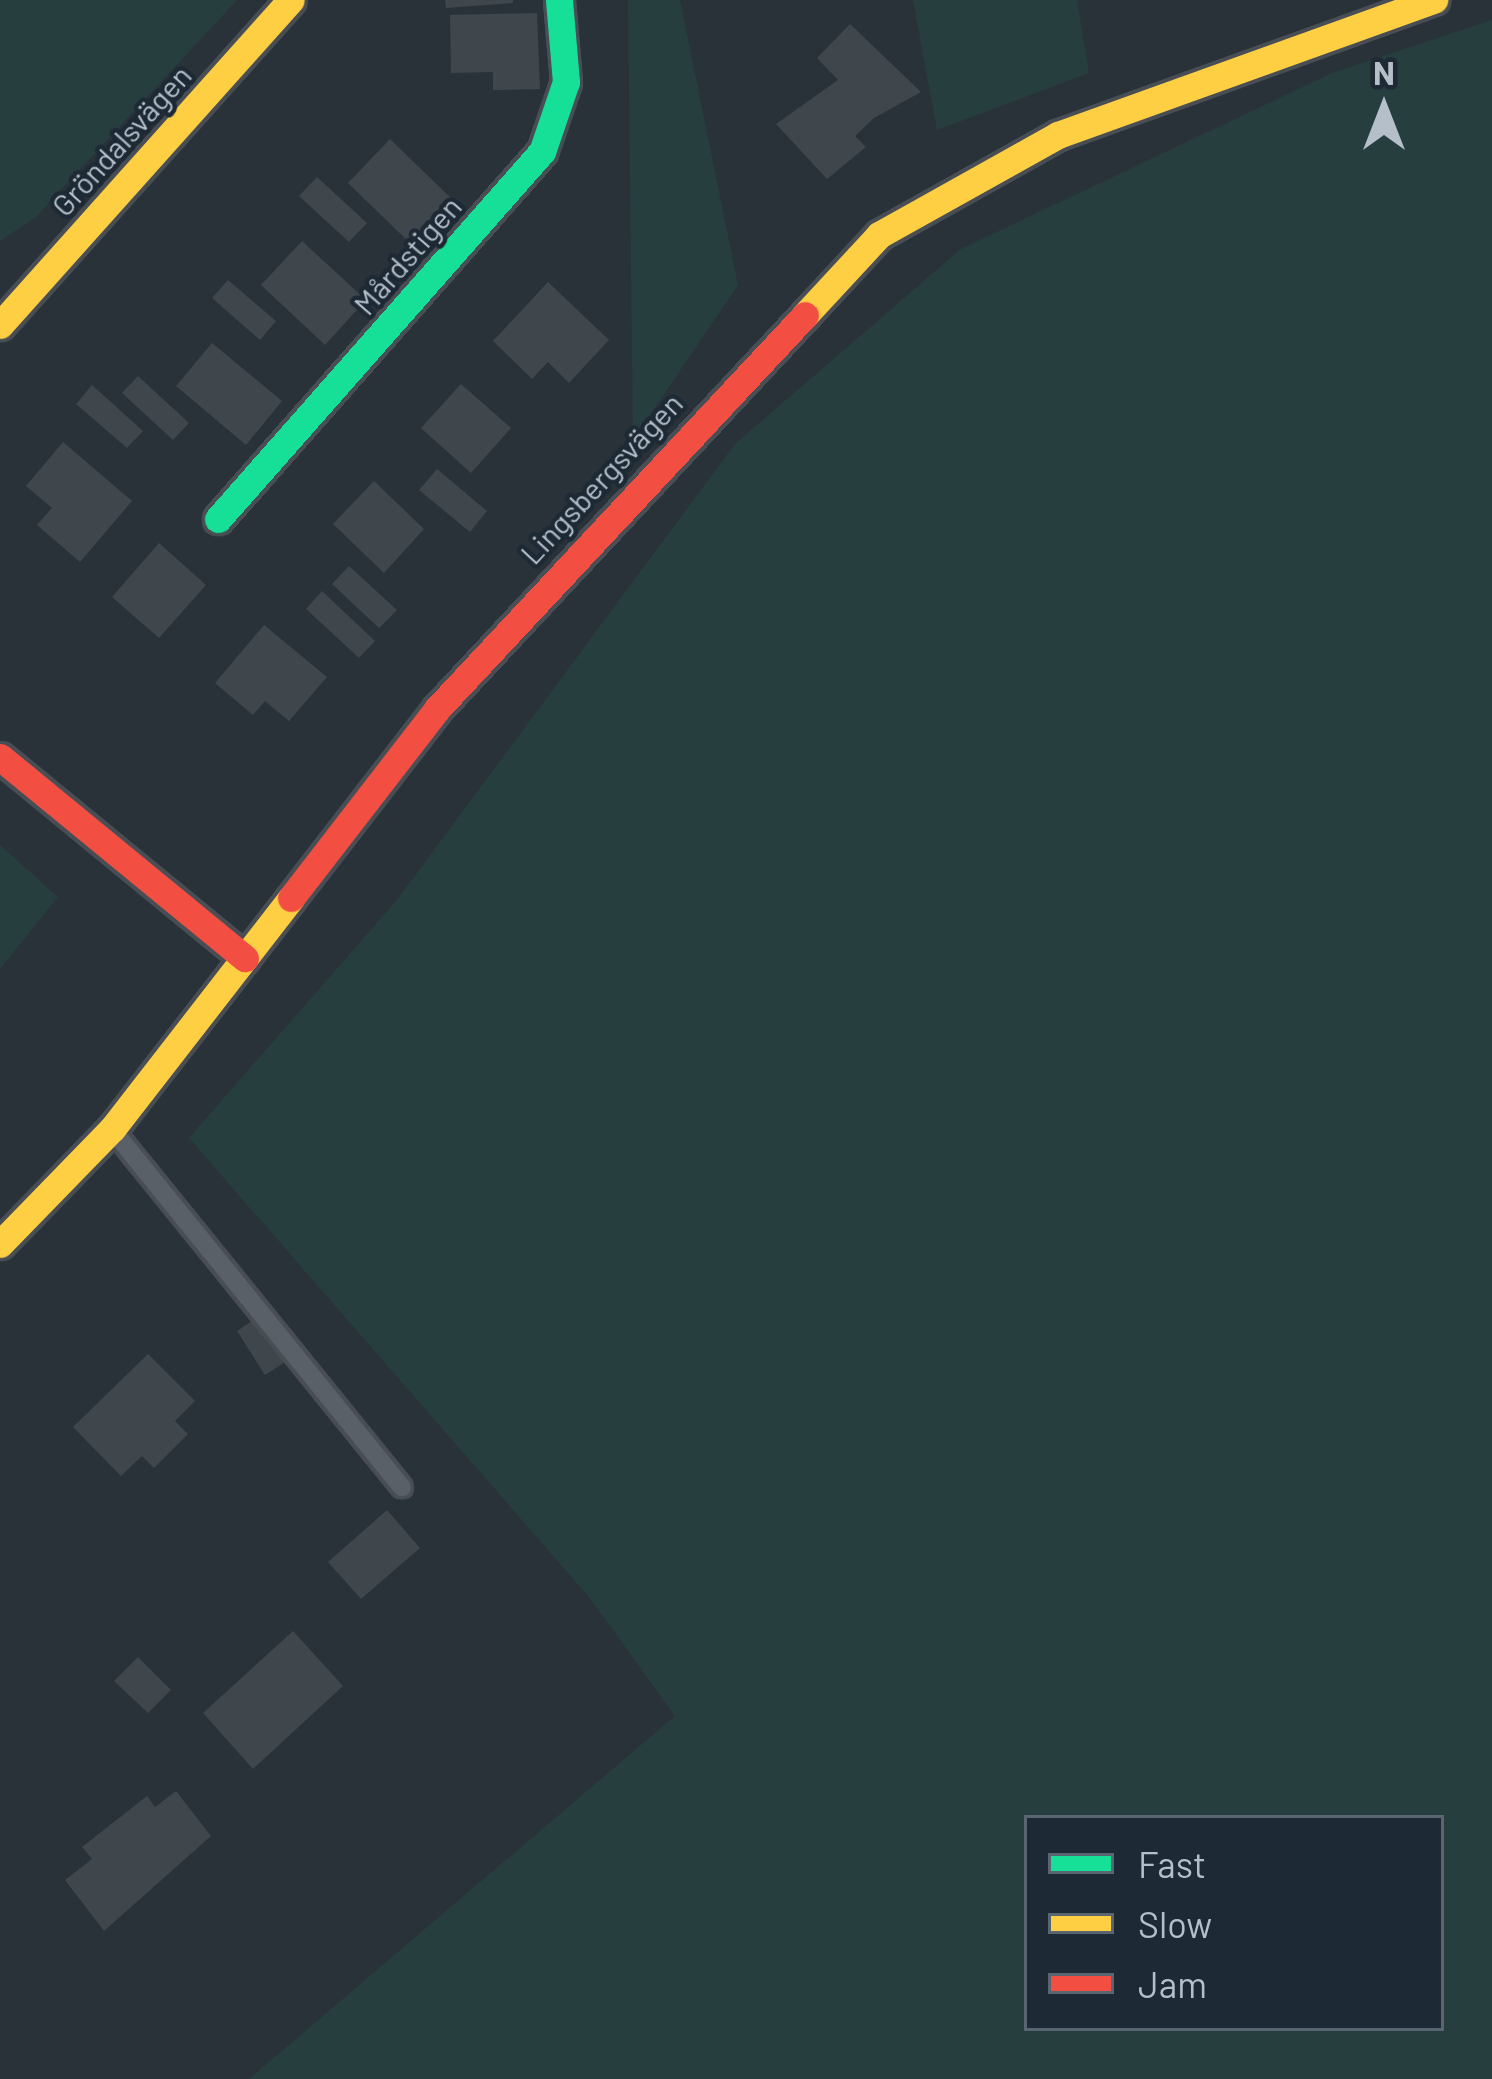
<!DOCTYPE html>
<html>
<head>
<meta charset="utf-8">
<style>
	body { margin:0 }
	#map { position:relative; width:1492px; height:2079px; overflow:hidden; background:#2a3239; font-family:Barlow,sans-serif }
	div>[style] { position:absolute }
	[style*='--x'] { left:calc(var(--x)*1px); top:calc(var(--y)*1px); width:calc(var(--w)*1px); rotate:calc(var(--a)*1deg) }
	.green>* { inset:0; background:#273e3f }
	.building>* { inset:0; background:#3f464c }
	.roads { filter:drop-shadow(3px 0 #484e54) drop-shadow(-3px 0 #484e54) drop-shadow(0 3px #484e54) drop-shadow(0 -3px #484e54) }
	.lane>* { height:18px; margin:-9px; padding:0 9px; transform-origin:9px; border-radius:9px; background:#5a6067 }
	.fast>* { height:27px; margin:-13.5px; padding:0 13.5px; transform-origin:13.5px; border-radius:13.5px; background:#16e098 }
	.slow>* { height:27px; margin:-13.5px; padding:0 13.5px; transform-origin:13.5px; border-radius:13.5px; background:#ffcf43 }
	.jam>* { height:27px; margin:-13.5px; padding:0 13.5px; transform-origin:13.5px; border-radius:13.5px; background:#f24e42 }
	span { translate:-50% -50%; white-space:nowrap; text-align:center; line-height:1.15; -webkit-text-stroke:9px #1d2934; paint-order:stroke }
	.street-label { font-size:30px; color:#b4bfca }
	.legend { position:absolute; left:1024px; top:1815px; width:420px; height:216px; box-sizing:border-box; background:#1d2934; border:3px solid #596570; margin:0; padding:15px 21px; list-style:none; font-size:36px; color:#b4bfca }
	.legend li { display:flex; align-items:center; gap:24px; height:60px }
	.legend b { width:60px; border:3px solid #596570 }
	.north { position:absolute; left:1324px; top:48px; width:120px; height:120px; -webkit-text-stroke:9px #1d2934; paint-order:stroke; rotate:0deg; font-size:33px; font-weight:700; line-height:48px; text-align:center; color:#b4bfca }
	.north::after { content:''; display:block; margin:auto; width:42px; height:54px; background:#b4bfca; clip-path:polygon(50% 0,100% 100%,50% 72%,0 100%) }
</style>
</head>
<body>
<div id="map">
	<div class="green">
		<div style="clip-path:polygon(0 0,237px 0,36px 217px,0 241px)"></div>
		<div style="clip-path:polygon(628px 0,680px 0,738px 285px,633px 440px)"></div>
		<div style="clip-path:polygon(913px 0,1077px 0,1089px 73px,937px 130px)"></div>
		<div style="clip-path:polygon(evenodd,1492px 20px,1492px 2079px,249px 2079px,675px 1716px,589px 1597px,189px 1138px,397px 900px,735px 444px,961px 249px,1332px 73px,1492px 20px,1027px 1818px,1441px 1818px,1441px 2028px,1027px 2028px,1027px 1818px)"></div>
		<div style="clip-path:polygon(0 845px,58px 897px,0 969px)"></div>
	</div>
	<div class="building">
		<div style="clip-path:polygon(445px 0,513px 0,513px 3px,446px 8px)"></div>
		<div style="clip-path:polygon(537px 13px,540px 89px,493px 90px,493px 72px,451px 73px,450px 15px)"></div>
		<div style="clip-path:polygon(850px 24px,921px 92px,874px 118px,855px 136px,866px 147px,827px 179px,776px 124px,838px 80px,817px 58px)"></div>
		<div style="clip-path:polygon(390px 139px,454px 201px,412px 245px,348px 183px)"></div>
		<div style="clip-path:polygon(317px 177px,367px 223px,349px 242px,299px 196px)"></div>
		<div style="clip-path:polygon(302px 241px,366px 300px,325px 345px,261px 285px)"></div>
		<div style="clip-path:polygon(228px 280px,276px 321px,260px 340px,212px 298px)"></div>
		<div style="clip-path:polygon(548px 282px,609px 340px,569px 383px,548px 362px,532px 379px,493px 341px)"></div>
		<div style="clip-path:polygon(212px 343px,282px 401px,246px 445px,176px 386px)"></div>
		<div style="clip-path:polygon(138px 376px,189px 423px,173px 440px,122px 393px)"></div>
		<div style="clip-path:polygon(461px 384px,511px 428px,471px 473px,421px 428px)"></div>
		<div style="clip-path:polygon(92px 385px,143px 431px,127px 448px,76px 404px)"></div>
		<div style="clip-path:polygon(63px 442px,132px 501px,80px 562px,37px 525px,52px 508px,26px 486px)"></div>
		<div style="clip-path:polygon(437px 469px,487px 511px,470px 532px,419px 490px)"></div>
		<div style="clip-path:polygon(374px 481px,424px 529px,384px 573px,333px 524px)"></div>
		<div style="clip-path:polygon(159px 543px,206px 585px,159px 638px,112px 597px)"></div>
		<div style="clip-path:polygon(349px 566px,397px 610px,379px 628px,332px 584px)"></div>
		<div style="clip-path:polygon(322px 591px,375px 641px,359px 658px,306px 609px)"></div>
		<div style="clip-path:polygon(264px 625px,327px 677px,289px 721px,265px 701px,253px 715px,215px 683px)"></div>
		<div style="clip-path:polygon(264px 1313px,293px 1357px,265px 1375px,237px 1331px)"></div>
		<div style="clip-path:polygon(148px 1354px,195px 1401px,175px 1421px,188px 1434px,154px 1468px,142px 1456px,121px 1476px,73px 1427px)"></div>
		<div style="clip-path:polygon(387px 1510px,420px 1548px,361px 1599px,328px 1562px)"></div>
		<div style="clip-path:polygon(293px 1631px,343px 1686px,253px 1769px,203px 1713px)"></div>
		<div style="clip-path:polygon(138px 1657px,171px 1690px,148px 1713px,114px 1681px)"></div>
		<div style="clip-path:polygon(176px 1791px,211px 1836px,104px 1931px,65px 1880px,92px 1859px,82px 1847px,147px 1796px,155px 1807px)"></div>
	</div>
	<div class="roads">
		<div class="lane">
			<div style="--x:115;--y:1133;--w:456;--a:51"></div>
		</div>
		<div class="fast">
			<div style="--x:218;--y:519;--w:490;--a:-48.6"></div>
			<div style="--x:542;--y:152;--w:74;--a:-71.1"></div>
			<div style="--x:566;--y:82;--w:82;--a:-94.9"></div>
		</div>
		<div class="slow">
			<div style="--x:805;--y:315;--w:109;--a:-47.2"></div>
			<div style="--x:879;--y:235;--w:205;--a:-29.2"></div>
			<div style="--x:1058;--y:135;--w:400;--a:-19.8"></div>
			<div style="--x:0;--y:325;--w:436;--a:-48.2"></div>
			<div style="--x:0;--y:1244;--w:161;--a:-45.8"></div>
			<div style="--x:112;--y:1129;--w:292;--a:-52.2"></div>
		</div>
		<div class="jam">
			<div style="--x:0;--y:757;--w:317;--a:39.4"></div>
			<div style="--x:291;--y:898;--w:239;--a:-52.3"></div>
			<div style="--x:437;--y:709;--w:539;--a:-46.95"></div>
		</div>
	</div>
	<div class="street-label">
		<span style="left:121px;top:140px;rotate:-48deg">Gröndalsvägen</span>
		<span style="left:407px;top:255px;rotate:-49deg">Mårdstigen</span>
		<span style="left:601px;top:478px;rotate:-47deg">Lingsbergsvägen</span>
	</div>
	<ul class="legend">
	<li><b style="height:15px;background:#16e098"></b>Fast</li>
	<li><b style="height:15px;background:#ffcf43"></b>Slow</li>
	<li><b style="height:15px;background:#f24e42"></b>Jam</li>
	</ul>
	<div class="north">N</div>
</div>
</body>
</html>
